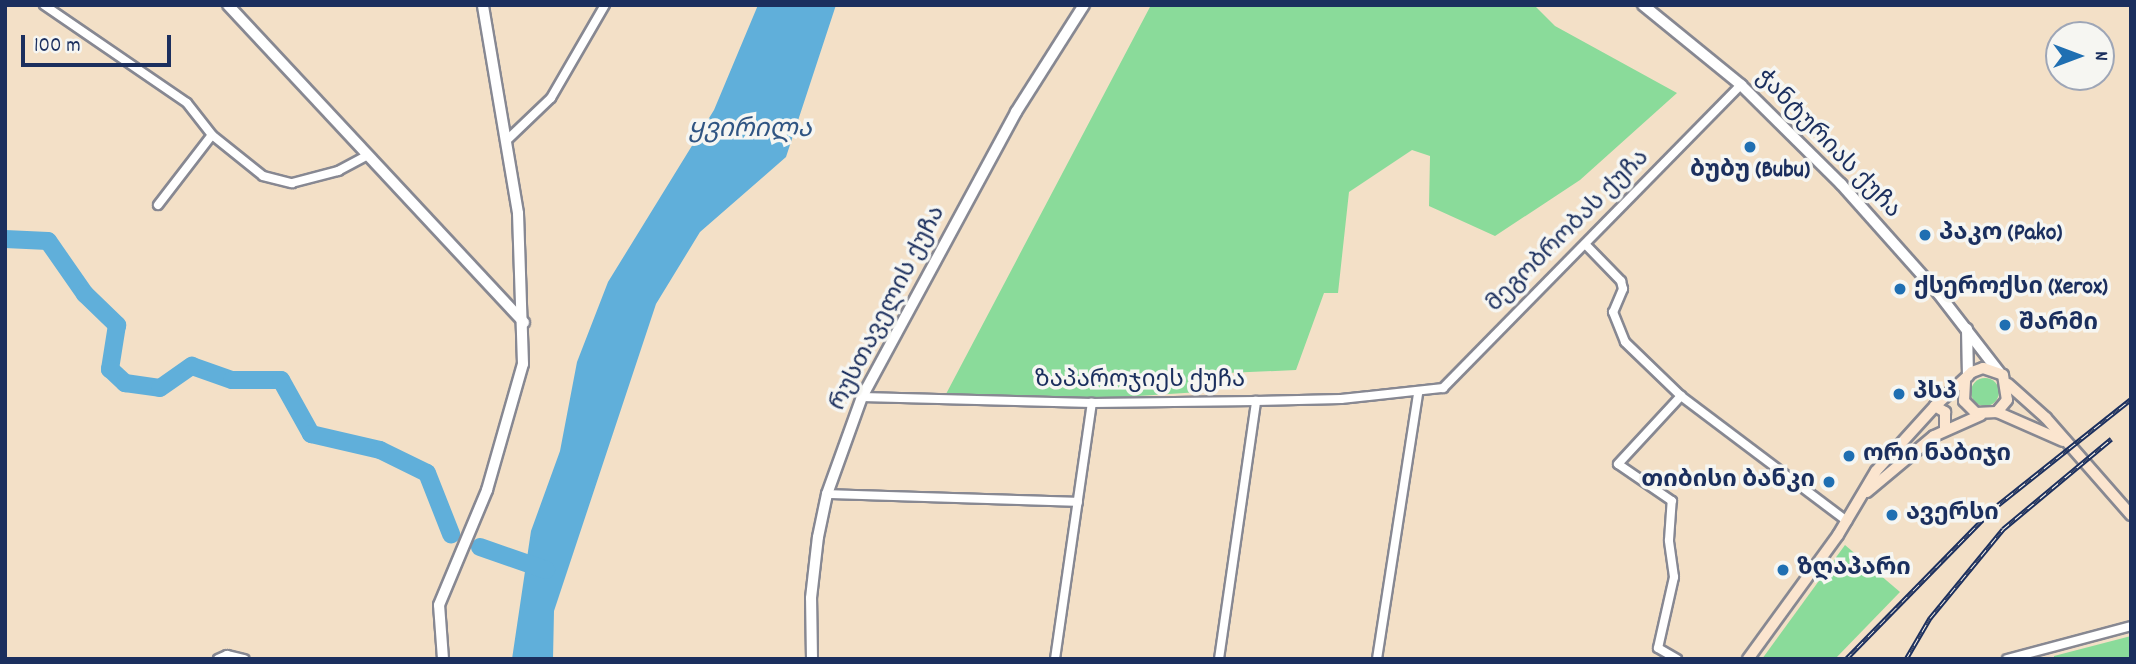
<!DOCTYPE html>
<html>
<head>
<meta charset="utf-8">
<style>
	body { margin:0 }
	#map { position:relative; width:2136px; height:664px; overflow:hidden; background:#f3e0c7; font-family:Dekko,"Noto Sans Georgian",sans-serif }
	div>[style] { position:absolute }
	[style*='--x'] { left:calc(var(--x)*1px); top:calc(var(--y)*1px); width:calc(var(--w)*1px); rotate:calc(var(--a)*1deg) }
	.green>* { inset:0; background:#8adb9a }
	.round { border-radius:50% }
	.water>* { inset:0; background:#60afda }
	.river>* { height:18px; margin:-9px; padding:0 9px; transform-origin:9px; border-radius:9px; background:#60afda }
	.roads { filter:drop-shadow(2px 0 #878892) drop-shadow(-2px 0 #878892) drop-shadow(0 2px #878892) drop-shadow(0 -2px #878892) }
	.minor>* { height:8px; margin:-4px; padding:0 4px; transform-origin:4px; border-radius:4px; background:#fff }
	.tertiary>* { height:10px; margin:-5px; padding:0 5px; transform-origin:5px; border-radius:5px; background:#fff }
	.secondary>* { height:10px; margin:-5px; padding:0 5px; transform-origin:5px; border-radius:5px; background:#fbe5cf }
	.rail>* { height:5px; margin-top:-2.5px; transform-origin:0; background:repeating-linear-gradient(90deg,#f6f6f2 0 8px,#1b2f5e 0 16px); box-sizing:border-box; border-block:2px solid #1b2f5e }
	.dots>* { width:19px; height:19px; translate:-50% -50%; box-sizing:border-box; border:4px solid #f6f6f2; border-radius:50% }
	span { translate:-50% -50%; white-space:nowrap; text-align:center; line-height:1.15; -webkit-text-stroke:7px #f6f6f2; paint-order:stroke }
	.street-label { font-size:24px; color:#1b2f5e }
	.poi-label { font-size:24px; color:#1b2f5e; font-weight:700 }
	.left { translate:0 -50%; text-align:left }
	.right { translate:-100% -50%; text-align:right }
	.water-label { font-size:26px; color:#305583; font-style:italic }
	.frame { position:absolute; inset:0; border:7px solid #1b2f5e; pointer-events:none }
	.north { position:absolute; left:2045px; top:21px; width:70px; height:70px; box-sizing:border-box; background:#f6f6f2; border:2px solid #9ea6b7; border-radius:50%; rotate:90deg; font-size:19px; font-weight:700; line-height:28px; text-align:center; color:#1b2f5e }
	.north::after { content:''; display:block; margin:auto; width:24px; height:32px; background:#1f6fb2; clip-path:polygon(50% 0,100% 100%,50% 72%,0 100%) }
	.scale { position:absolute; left:21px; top:35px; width:150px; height:32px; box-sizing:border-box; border:4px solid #1b2f5e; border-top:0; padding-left:9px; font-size:21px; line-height:24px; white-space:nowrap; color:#1b2f5e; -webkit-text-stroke:5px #f6f6f2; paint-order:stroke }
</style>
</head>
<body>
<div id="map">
	<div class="green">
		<div style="clip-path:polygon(1151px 5px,1534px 5px,1555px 26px,1677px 93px,1580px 180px,1495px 236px,1429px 206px,1430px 156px,1412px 150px,1349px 192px,1338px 293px,1324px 293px,1296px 370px,1204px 374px,1200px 392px,1107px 398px,946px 394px)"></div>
		<div class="round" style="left:1971px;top:378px;width:28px;height:28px"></div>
		<div style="clip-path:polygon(1845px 545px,1900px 592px,1835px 659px,1762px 659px)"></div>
		<div style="clip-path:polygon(2131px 636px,2131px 659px,2054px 659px,2054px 656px)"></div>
	</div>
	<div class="water">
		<div style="clip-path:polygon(758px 5px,836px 5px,786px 157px,700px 232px,656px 304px,554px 611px,553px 659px,512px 659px,531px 531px,560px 451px,577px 362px,608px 282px,714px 110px)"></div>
	</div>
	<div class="river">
		<div style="--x:5;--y:239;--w:43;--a:2.7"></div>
		<div style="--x:48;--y:241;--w:65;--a:55.1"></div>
		<div style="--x:85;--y:294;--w:45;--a:44.1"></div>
		<div style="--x:117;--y:325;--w:45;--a:99"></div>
		<div style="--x:110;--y:369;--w:21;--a:43"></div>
		<div style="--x:125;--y:383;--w:35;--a:8"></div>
		<div style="--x:160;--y:388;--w:39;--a:-35"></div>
		<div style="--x:192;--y:366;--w:42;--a:19.3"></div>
		<div style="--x:232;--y:380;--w:49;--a:0"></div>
		<div style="--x:281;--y:380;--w:62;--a:60.9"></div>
		<div style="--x:311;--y:434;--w:71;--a:13.1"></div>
		<div style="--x:380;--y:450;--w:52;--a:26.1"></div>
		<div style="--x:427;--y:473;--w:66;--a:68.5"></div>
		<div style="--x:480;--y:547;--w:70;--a:19.2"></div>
	</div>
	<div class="roads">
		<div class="minor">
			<div style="--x:44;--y:5;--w:173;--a:34.4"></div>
			<div style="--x:187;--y:103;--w:41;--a:52"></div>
			<div style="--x:506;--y:141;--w:62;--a:-43.7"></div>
			<div style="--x:551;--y:98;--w:108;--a:-59.9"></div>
			<div style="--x:158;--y:205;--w:88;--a:-52.4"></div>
			<div style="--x:212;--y:135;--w:65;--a:38.8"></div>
			<div style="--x:263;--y:176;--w:30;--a:14"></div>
			<div style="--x:292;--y:183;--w:48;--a:-14.6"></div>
			<div style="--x:338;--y:171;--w:34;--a:-28"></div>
			<div style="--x:1587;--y:246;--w:49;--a:45.8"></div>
			<div style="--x:1621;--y:281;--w:8;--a:76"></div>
			<div style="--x:1623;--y:289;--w:25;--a:113"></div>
			<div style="--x:1613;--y:312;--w:32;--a:68"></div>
			<div style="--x:1625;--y:342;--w:78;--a:44"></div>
			<div style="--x:1681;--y:396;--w:208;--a:37"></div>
			<div style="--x:862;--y:397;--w:230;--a:1.5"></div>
			<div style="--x:1092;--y:403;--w:164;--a:-0.7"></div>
			<div style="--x:1256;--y:401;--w:85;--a:-1.3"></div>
			<div style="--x:1341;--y:399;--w:103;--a:-6.2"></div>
			<div style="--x:1443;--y:388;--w:425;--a:-45.5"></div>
			<div style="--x:827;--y:494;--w:251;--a:1.8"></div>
			<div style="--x:218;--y:659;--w:10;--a:-24"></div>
			<div style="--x:227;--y:655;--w:18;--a:13"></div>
			<div style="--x:1055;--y:659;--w:259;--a:-81.8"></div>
			<div style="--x:1219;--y:659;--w:261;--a:-81.8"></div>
			<div style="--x:1377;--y:659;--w:269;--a:-81.2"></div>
			<div style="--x:1677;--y:659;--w:22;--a:-150"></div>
			<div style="--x:1658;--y:648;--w:73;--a:-77.3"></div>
			<div style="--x:1674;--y:577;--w:37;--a:-98"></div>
			<div style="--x:1669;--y:540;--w:39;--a:-86"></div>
			<div style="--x:1672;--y:501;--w:65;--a:-145.6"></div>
			<div style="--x:1618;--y:464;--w:93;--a:-47.2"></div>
			<div style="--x:2007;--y:659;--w:128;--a:-14.9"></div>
		</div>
		<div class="tertiary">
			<div style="--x:228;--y:5;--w:434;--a:47"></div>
			<div style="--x:1643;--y:5;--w:127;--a:39.2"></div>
			<div style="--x:1741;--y:85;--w:141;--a:44.7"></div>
			<div style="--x:1841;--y:184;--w:146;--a:48.3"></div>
			<div style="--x:1938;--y:293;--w:100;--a:52.3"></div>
			<div style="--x:1967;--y:329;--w:47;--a:88.8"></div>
			<div style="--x:443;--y:659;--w:54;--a:-94.2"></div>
			<div style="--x:439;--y:605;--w:125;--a:-67.3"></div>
			<div style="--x:487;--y:490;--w:131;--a:-74.1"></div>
			<div style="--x:523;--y:364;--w:151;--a:-91.9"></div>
			<div style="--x:518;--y:213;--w:211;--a:-99.6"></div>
			<div style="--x:812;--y:659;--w:61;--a:-90.9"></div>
			<div style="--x:811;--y:598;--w:61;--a:-83.5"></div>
			<div style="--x:818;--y:537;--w:44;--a:-78.2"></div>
			<div style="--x:827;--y:494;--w:103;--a:-70.2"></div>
			<div style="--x:862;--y:397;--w:324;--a:-61.6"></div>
			<div style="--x:1016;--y:112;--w:127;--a:-57.6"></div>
		</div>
		<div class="secondary">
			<div style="--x:2008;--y:384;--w:51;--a:41.8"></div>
			<div style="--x:2046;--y:418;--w:129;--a:48.8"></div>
			<div style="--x:1935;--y:406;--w:12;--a:31"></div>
			<div style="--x:1945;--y:412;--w:18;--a:90"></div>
			<div style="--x:1997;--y:412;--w:72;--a:23.7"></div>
			<div style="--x:1867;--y:492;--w:87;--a:-39.9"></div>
			<div style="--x:1934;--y:436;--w:51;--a:-24.1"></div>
			<div style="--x:1748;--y:659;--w:153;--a:-54"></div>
			<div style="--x:1838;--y:535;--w:74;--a:-59.3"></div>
			<div style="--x:1876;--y:471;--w:88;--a:-47.8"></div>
			<div style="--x:1935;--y:406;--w:50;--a:-42.6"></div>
			<div style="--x:1972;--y:372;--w:12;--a:-20"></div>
			<div style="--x:1983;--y:368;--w:21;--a:19"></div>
			<div style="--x:2003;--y:375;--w:25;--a:81"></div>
			<div style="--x:2007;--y:400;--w:16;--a:130"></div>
			<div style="--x:1997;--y:412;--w:21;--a:177"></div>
			<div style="--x:1976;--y:413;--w:17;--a:-135"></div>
			<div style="--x:1964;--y:401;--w:21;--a:-87"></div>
		</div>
	</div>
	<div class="rail">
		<div style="--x:1846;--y:659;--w:211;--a:-45.6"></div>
		<div style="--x:1994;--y:508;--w:175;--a:-38.5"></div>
		<div style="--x:1906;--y:659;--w:48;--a:-59.7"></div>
		<div style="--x:1930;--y:618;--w:115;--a:-50.6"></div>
		<div style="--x:2003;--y:529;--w:141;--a:-39.8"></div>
	</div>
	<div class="dots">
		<div style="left:1750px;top:147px;background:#1f6fb2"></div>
		<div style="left:1925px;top:235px;background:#1f6fb2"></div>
		<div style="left:1900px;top:289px;background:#1f6fb2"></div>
		<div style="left:2005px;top:325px;background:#1f6fb2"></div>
		<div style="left:1899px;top:394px;background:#1f6fb2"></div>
		<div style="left:1849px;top:456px;background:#1f6fb2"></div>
		<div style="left:1829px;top:482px;background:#1f6fb2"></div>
		<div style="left:1892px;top:515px;background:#1f6fb2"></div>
		<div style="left:1783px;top:570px;background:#1f6fb2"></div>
	</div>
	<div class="street-label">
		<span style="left:1827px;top:145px;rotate:46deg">ჭანტურიას ქუჩა</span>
		<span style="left:1569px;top:232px;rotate:-45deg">მეგობრობას ქუჩა</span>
		<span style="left:889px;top:309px;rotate:-63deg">რუსთაველის ქუჩა</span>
		<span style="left:1140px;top:382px">ზაპაროჯიეს ქუჩა</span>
	</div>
	<div class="poi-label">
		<span style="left:1750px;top:172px">ბუბუ (Bubu)</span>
		<span class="left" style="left:1939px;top:235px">პაკო (Pako)</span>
		<span class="left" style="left:1914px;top:289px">ქსეროქსი (Xerox)</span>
		<span class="left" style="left:2019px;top:325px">შარმი</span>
		<span class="left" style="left:1913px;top:394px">პსპ</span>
		<span class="left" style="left:1863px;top:456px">ორი ნაბიჯი</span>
		<span class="right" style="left:1815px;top:482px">თიბისი ბანკი</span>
		<span class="left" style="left:1906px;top:515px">ავერსი</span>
		<span class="left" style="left:1797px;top:570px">ზღაპარი</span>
	</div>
	<div class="water-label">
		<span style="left:750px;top:131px">ყვირილა</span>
	</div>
	<div class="frame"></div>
	<div class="north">N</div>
	<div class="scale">100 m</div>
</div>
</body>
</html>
